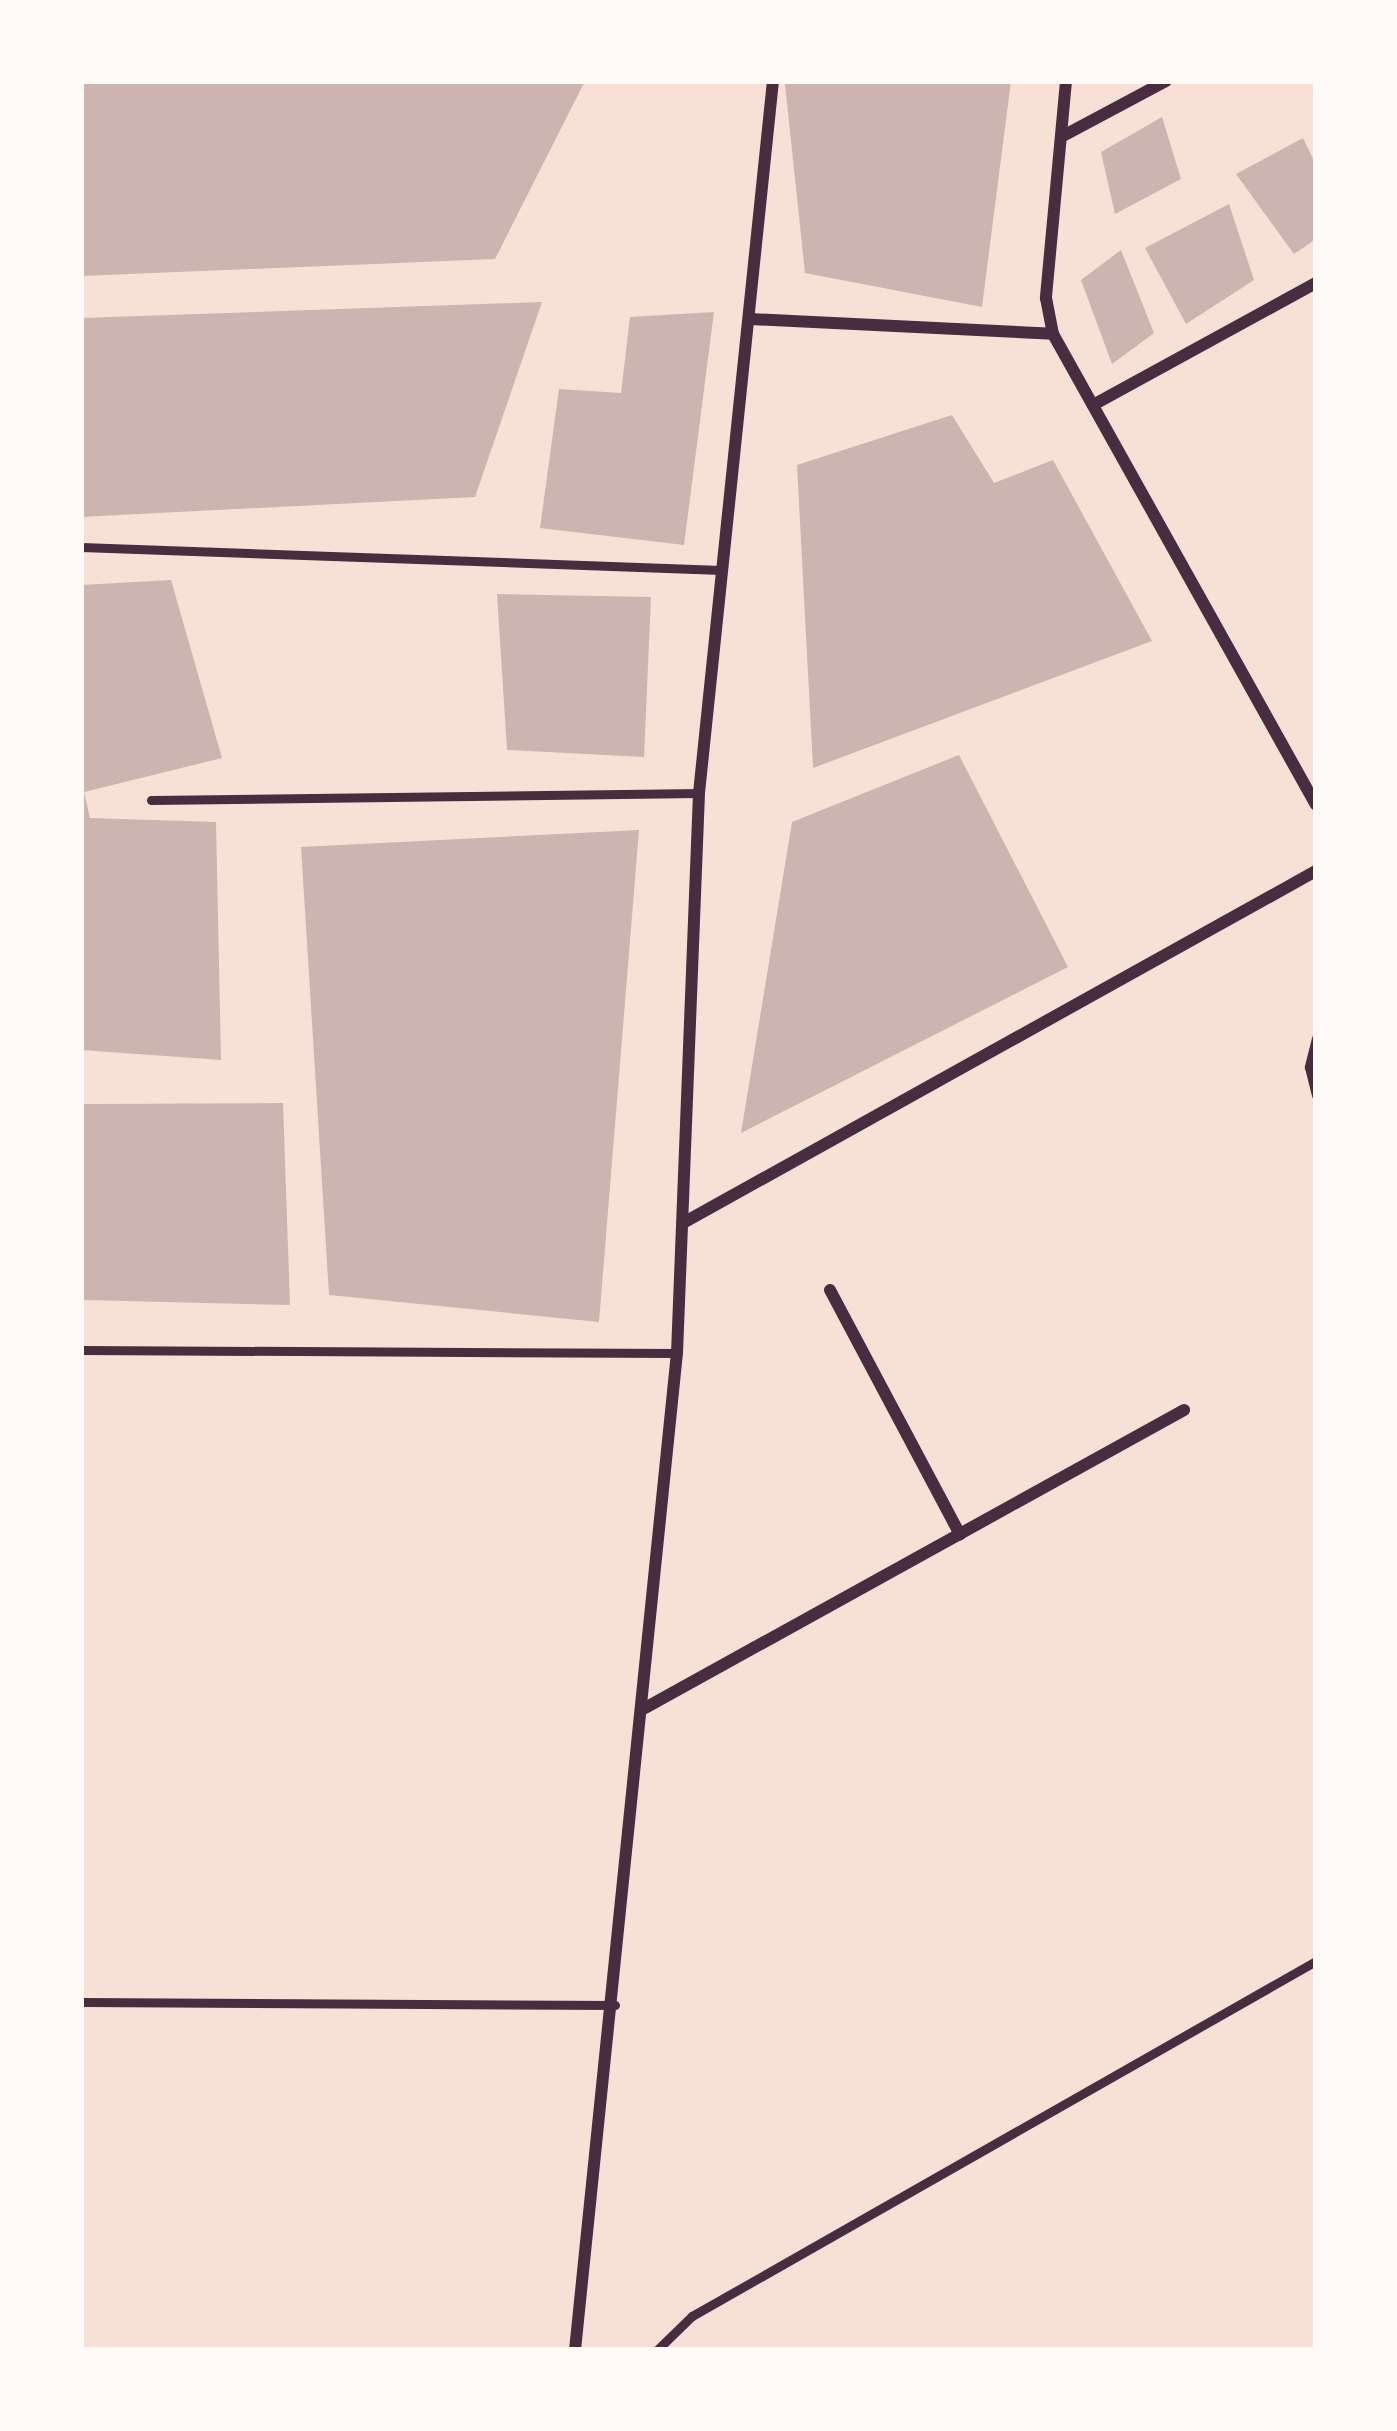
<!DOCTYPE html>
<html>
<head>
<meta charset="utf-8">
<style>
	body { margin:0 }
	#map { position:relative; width:1397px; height:2431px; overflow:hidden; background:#f7e1d7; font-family:Montserrat,sans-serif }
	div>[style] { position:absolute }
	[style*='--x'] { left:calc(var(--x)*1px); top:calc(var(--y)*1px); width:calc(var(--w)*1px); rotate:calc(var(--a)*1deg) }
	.building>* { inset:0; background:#ccb4b1 }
	.service>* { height:9px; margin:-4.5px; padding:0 4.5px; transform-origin:4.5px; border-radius:4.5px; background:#4a2c40 }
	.minor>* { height:12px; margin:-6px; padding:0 6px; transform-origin:6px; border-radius:6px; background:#4a2c40 }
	span { translate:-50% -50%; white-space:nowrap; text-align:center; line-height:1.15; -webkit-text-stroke:10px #fffaf5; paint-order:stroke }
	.frame { position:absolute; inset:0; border:84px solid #fffaf5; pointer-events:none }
</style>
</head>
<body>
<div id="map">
	<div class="building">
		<div style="clip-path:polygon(81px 81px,585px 81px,495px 259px,81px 276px)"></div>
		<div style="clip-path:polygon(1011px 81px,982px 307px,805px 273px,785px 84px)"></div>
		<div style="clip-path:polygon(1162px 117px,1181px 179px,1115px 214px,1101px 152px)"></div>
		<div style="clip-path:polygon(1303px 138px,1316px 165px,1316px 239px,1294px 254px,1236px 174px)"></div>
		<div style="clip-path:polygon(1229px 204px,1254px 280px,1186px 324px,1145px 248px)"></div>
		<div style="clip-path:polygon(1121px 250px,1154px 333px,1112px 364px,1081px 280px)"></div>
		<div style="clip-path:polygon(542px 302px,475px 497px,81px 517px,81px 318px)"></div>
		<div style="clip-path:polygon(714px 312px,684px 545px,540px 528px,559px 389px,621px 393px,630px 317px)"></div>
		<div style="clip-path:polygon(952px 415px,994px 483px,1053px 460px,1152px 641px,813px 768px,797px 465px)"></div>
		<div style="clip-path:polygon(171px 580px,222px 758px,84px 792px,90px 818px,216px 822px,221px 1060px,81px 1050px,81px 585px)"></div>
		<div style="clip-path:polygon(497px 594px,651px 597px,644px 757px,507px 750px)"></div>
		<div style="clip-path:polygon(959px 755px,1068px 967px,741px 1133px,792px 822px)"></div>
		<div style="clip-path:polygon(639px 830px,599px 1322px,329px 1295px,301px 847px)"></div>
		<div style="clip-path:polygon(283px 1103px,290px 1305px,81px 1300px,81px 1104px)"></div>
	</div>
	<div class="service">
		<div style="--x:81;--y:547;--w:641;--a:2.05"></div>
		<div style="--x:151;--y:800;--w:548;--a:-0.73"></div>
		<div style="--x:1316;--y:1038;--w:30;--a:104"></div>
		<div style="--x:1309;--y:1067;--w:29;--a:76"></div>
		<div style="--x:81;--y:1350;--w:596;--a:0.29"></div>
		<div style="--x:81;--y:2002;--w:534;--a:0.32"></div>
		<div style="--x:657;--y:2350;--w:49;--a:-44.2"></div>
		<div style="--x:692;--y:2316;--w:718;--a:-29.64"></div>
	</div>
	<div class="minor">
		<div style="--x:1066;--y:81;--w:218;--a:95.3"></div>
		<div style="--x:1046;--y:298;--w:37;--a:79"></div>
		<div style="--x:1053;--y:334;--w:539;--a:60.82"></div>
		<div style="--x:1061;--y:137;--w:119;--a:-28.1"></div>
		<div style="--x:750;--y:319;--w:303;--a:2.8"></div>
		<div style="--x:1093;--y:405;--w:254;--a:-28.7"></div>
		<div style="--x:683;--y:1223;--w:724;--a:-29.08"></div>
		<div style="--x:830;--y:1290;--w:277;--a:62"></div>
		<div style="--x:645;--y:1708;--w:616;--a:-28.94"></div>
		<div style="--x:575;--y:2350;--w:1002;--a:-84.16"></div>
		<div style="--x:677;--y:1353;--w:560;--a:-87.75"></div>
		<div style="--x:699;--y:793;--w:716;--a:-84.07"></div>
	</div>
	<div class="frame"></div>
</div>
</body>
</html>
